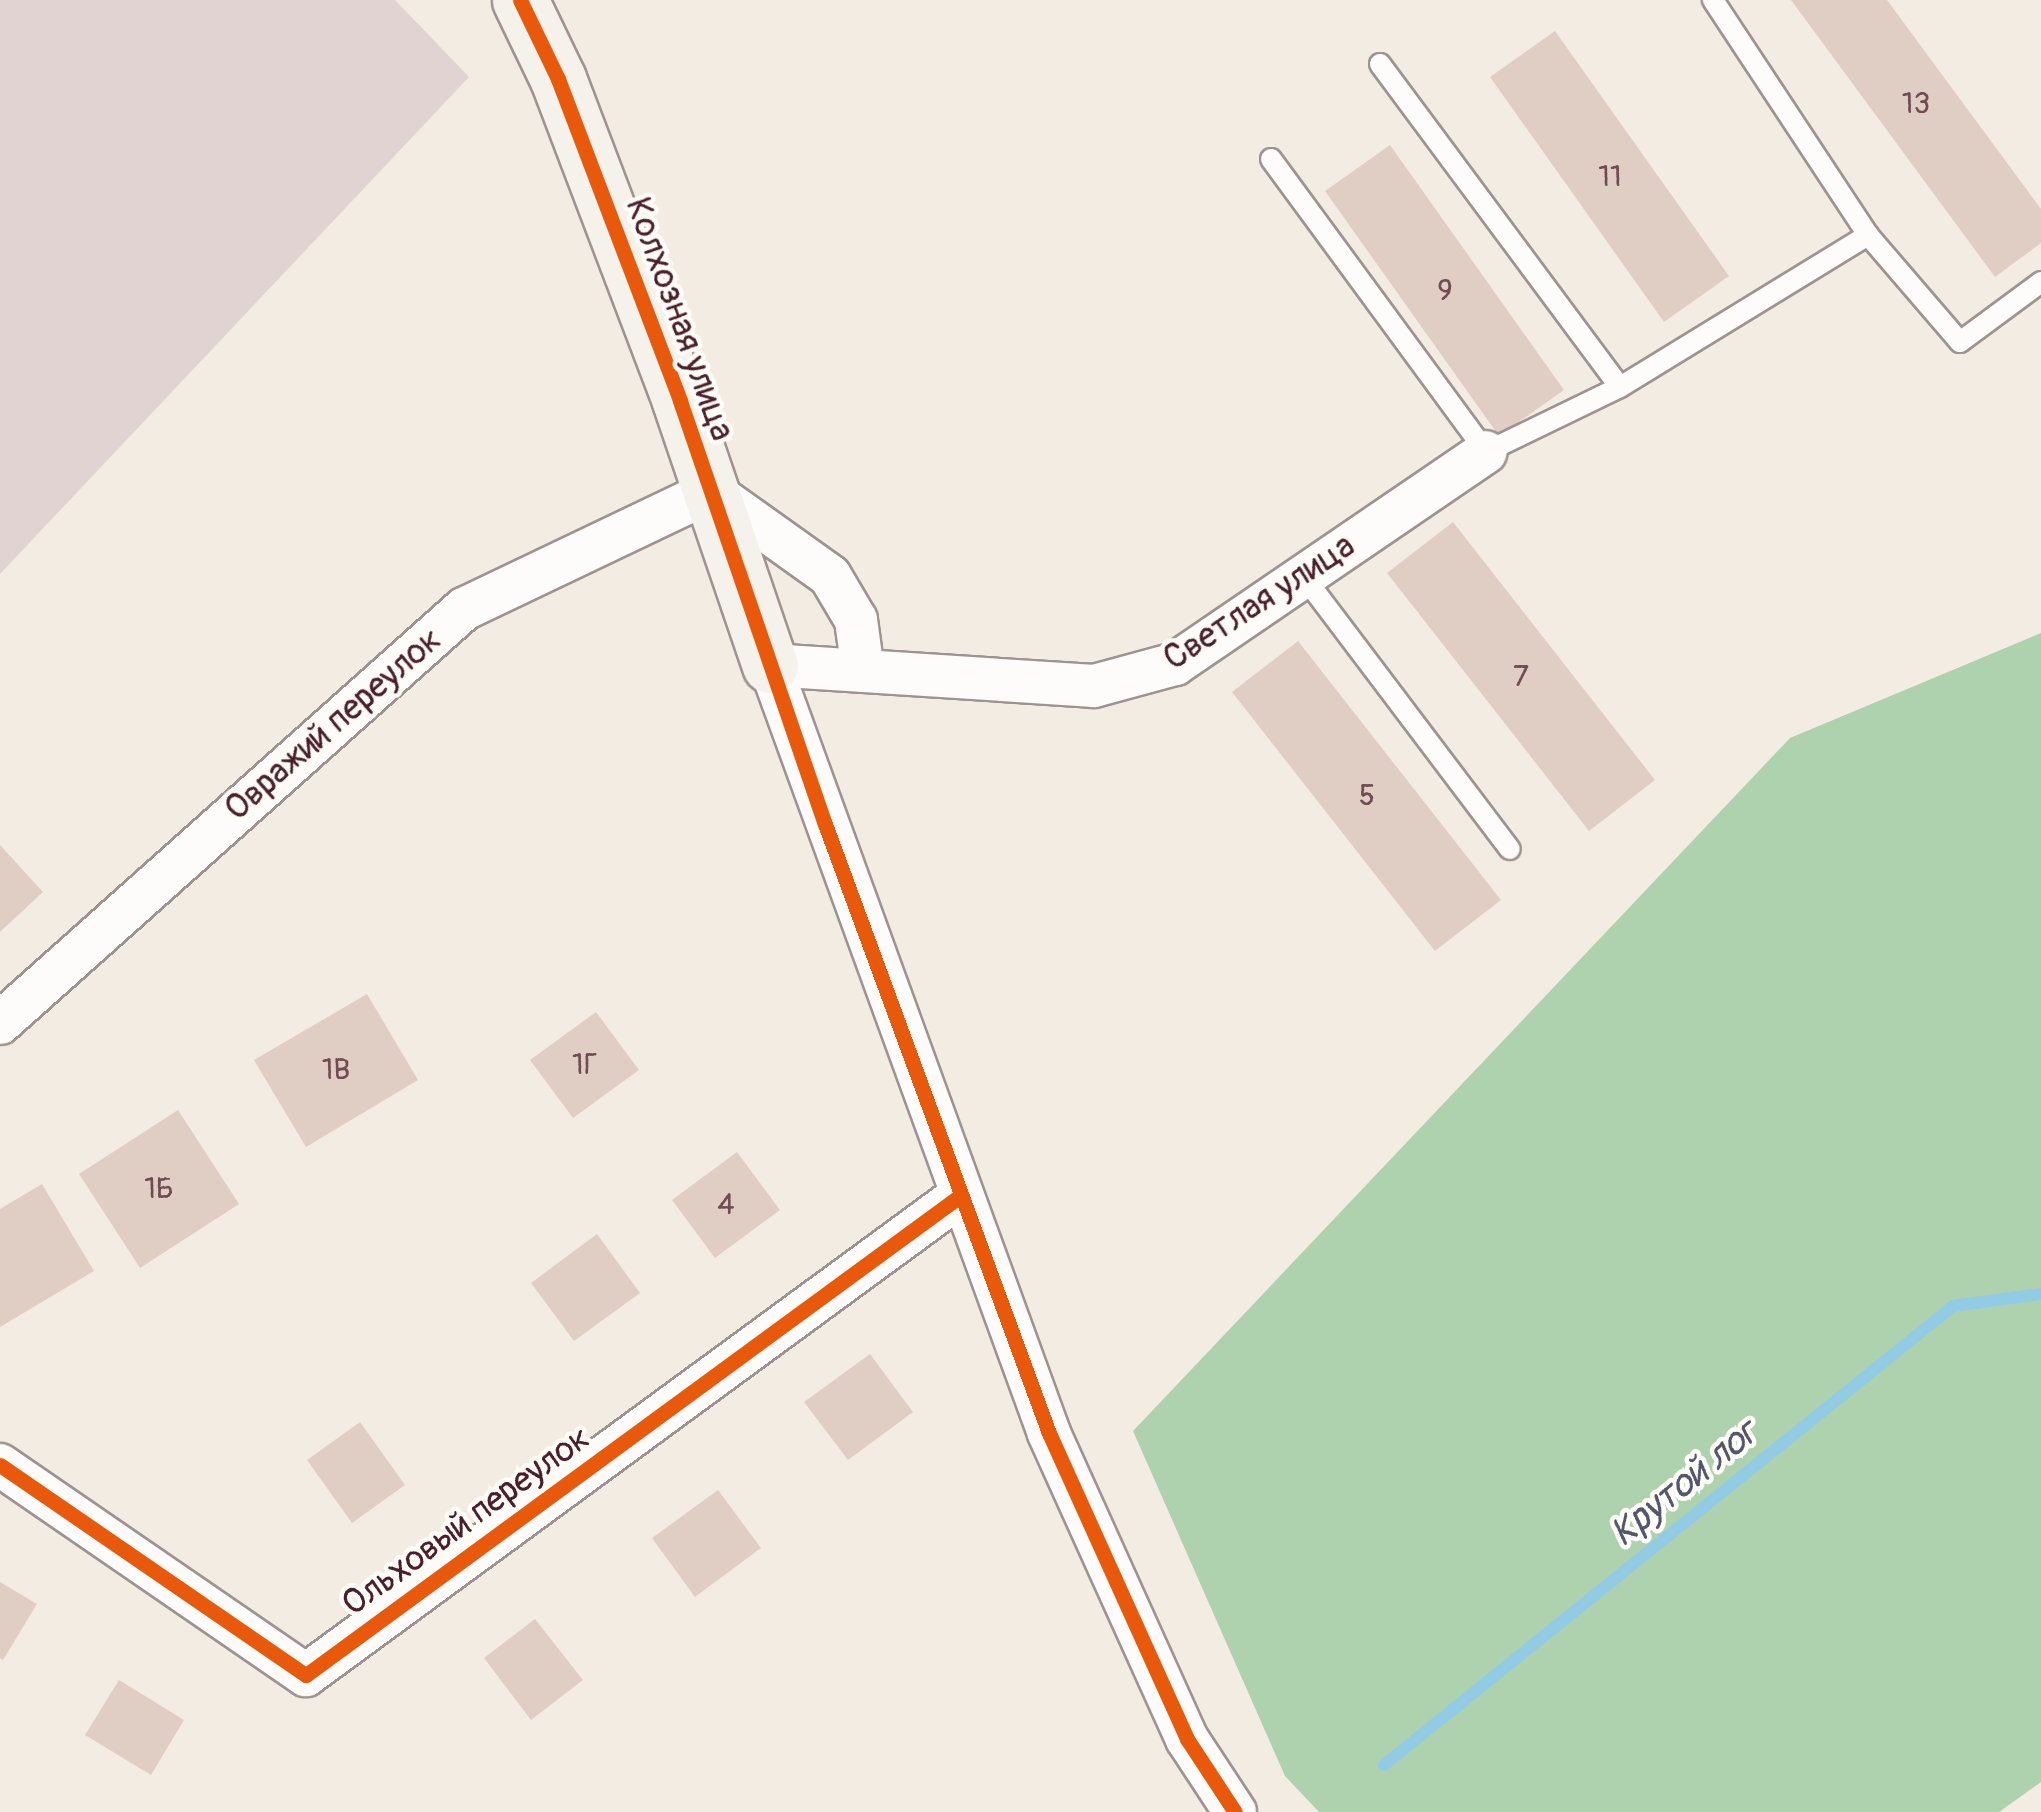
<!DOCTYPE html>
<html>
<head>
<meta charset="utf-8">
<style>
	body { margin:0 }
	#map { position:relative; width:2041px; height:1812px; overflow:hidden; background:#f3ece3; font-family:Pangolin,sans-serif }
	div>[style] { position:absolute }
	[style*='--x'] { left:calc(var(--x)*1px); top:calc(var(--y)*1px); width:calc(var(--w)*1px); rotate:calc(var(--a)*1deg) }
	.industrial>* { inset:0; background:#e1d3d1 }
	.forest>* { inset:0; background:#aed2ad }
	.stream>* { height:12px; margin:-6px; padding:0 6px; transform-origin:6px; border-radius:6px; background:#92cbe4 }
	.building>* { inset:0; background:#e0cec5 }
	.roads { filter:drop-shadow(2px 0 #9e9390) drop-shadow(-2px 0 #9e9390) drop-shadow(0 2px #9e9390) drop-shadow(0 -2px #9e9390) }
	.lane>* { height:20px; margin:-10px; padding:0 10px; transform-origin:10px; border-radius:10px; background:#fdfcfb }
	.street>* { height:42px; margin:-21px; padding:0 21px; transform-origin:21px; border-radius:21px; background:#fdfcfb }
	.secondary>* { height:55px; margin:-27.5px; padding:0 27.5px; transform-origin:27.5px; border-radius:27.5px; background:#f5f2ec }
	.cycleway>* { height:15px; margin:-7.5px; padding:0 7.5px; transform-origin:7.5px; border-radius:7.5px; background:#e8590c }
	span { translate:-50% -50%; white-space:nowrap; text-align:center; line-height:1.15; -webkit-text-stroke:9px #fdfcf7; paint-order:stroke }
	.number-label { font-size:30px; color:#704b52 }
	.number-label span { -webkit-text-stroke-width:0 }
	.street-label { font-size:35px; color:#4a1f2b }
	.water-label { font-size:38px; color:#55566c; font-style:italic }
</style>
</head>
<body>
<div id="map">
	<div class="industrial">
		<div style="clip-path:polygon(0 0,395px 0,469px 77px,0 574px)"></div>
	</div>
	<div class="forest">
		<div style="clip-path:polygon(2041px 633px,2041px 1782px,1999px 1812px,1319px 1812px,1285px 1776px,1133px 1431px,1790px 738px)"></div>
	</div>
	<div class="stream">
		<div style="--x:1384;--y:1765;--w:731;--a:-38.89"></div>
		<div style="--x:1953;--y:1306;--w:89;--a:-7.8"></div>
	</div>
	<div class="building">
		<div style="clip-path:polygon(1791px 0,1887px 0,2041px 209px,2041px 243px,1995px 277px)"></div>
		<div style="clip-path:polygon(1555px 31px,1729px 276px,1664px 322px,1490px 77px)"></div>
		<div style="clip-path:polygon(1390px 145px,1564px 390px,1499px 436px,1325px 191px)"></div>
		<div style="clip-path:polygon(1453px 522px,1655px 780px,1589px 831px,1387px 573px)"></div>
		<div style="clip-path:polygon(1298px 641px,1501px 900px,1435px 951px,1232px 692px)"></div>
		<div style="clip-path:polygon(0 845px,43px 892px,0 932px)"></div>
		<div style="clip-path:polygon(367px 994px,418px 1080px,306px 1147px,254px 1060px)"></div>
		<div style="clip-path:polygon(596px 1012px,639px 1070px,573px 1118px,530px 1060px)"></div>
		<div style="clip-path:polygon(178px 1110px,239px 1204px,140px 1268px,79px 1174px)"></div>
		<div style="clip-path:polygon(737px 1152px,780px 1210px,715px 1258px,672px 1200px)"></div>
		<div style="clip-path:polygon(42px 1184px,94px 1271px,0 1327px,0 1209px)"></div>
		<div style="clip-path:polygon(597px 1234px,640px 1293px,574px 1341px,531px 1283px)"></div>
		<div style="clip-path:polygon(870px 1354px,913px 1412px,848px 1460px,804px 1402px)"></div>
		<div style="clip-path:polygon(360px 1422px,405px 1485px,352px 1523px,307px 1460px)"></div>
		<div style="clip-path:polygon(718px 1490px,761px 1548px,695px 1597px,652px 1538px)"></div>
		<div style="clip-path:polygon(0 1582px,37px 1604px,3px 1660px,0 1658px)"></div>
		<div style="clip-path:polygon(535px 1619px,583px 1680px,531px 1720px,484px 1658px)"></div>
		<div style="clip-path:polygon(119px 1680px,184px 1720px,151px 1775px,85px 1735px)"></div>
	</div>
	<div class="roads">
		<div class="lane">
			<div style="--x:1380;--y:64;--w:402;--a:53.4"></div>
			<div style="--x:1271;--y:159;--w:363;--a:53.7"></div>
			<div style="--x:1486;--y:452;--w:149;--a:-25.9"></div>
			<div style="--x:1620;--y:387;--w:291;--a:-31.5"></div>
			<div style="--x:1868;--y:235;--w:282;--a:-123.4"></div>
			<div style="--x:1868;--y:235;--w:141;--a:49.3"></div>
			<div style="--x:1960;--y:342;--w:101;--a:-36.5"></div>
			<div style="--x:1304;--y:577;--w:341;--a:52.9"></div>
		</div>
		<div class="street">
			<div style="--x:0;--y:1023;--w:622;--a:-41.74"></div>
			<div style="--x:464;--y:609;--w:274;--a:-25.5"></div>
			<div style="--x:711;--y:491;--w:146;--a:35.5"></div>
			<div style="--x:830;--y:576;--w:51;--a:59.4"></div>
			<div style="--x:856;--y:620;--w:51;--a:82.2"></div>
			<div style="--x:0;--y:1465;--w:371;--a:34.5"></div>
			<div style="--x:306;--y:1675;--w:812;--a:-36.23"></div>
			<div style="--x:1235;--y:1812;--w:87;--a:-123.3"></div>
			<div style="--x:1187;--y:1739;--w:336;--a:-114.3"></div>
			<div style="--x:1049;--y:1433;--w:817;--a:-109.97"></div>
			<div style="--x:770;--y:665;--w:325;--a:3.7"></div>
			<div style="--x:1094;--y:686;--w:84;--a:-15.2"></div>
			<div style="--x:1175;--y:664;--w:376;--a:-34.3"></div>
		</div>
		<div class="secondary">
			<div style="--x:520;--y:0;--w:88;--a:64.3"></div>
			<div style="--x:558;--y:79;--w:344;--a:69.2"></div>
			<div style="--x:680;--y:401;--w:279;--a:71.2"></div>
		</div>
	</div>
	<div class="cycleway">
		<div style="--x:520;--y:0;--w:88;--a:64.3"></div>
		<div style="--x:558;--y:79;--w:344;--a:69.2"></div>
		<div style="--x:680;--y:401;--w:447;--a:71.1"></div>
		<div style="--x:825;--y:824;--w:649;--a:69.81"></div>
		<div style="--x:1049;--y:1433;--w:336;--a:65.7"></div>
		<div style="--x:1187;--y:1739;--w:87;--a:56.7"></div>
		<div style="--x:0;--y:1465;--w:371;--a:34.5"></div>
		<div style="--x:306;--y:1675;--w:812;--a:-36.23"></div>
	</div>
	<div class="number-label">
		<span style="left:1916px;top:104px">13</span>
		<span style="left:1610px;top:177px">11</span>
		<span style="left:1445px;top:291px">9</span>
		<span style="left:1521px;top:677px">7</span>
		<span style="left:1367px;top:796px">5</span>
		<span style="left:585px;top:1065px">1Г</span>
		<span style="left:336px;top:1070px">1В</span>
		<span style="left:159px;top:1189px">1Б</span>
		<span style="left:726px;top:1205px">4</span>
	</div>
	<div class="street-label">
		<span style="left:680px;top:319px;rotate:70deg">Колхозная улица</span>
		<span style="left:1259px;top:602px;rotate:-33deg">Светлая улица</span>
		<span style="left:333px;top:724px;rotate:-41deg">Овражий переулок</span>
		<span style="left:466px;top:1521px;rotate:-36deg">Ольховый переулок</span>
	</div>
	<div class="water-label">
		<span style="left:1684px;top:1484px;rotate:-39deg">Крутой лог</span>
	</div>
</div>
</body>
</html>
